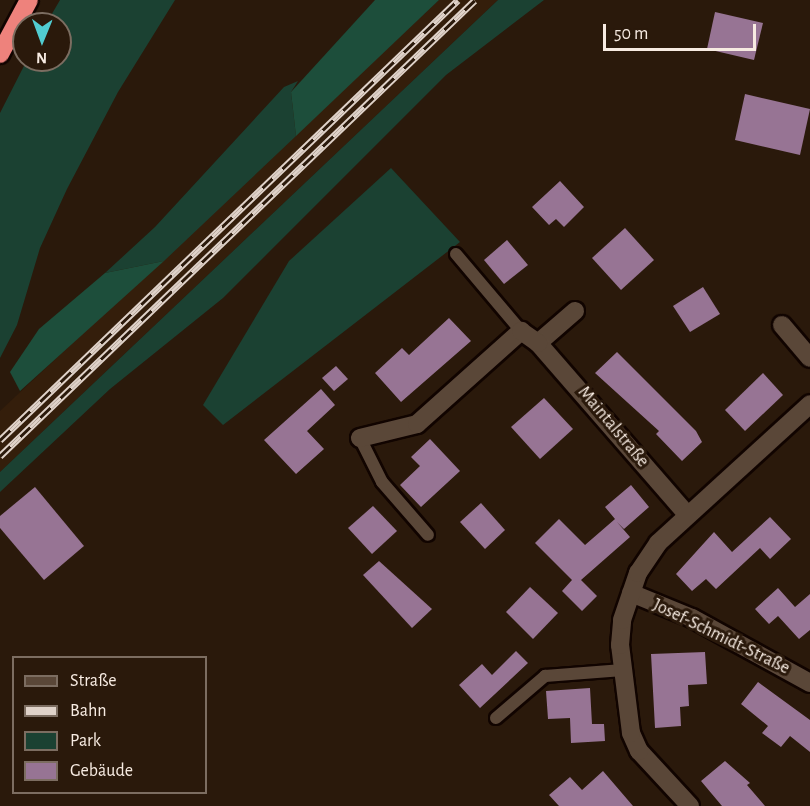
<!DOCTYPE html>
<html>
<head>
<meta charset="utf-8">
<style>
	body { margin:0 }
	#map { position:relative; width:810px; height:806px; overflow:hidden; background:#2a190b; font-family:"Alegreya Sans",sans-serif }
	div>[style] { position:absolute }
	[style*='--x'] { left:calc(var(--x)*1px); top:calc(var(--y)*1px); width:calc(var(--w)*1px); rotate:calc(var(--a)*1deg) }
	.built>* { inset:0; background:#341e0b }
	.green>* { inset:0; background:#1b4132 }
	.forest>* { inset:0; background:#1d4e3b }
	.building>* { inset:0; background:#977494 }
	.roads { filter:drop-shadow(2px 0 #110400) drop-shadow(-2px 0 #110400) drop-shadow(0 2px #110400) drop-shadow(0 -2px #110400) }
	.service>* { height:12px; margin:-6px; padding:0 6px; transform-origin:6px; border-radius:6px; background:#5a4738 }
	.minor>* { height:18px; margin:-9px; padding:0 9px; transform-origin:9px; border-radius:9px; background:#5a4738 }
	.motorway>* { height:18px; margin:-9px; padding:0 9px; transform-origin:9px; border-radius:9px; background:#ee827c }
	.rail>* { height:7px; margin-top:-3.5px; transform-origin:0; background:repeating-linear-gradient(90deg,#2a190b 0 14px,#dfd2c9 0 28px); box-sizing:border-box; border-block:2px solid #dfd2c9 }
	span { translate:-50% -50%; white-space:nowrap; text-align:center; line-height:1.15; -webkit-text-stroke:6px #2a190b; paint-order:stroke }
	.street-label { font-size:18px; color:#f7ebe2 }
	.legend { position:absolute; left:12px; top:656px; width:195px; height:138px; box-sizing:border-box; background:#2a190b; border:2px solid #7c6d61; margin:0; padding:8px 10px; list-style:none; font-size:18px; color:#f7ebe2 }
	.legend li { display:flex; align-items:center; gap:12px; height:30px }
	.legend b { width:30px; border:2px solid #7c6d61 }
	.north { position:absolute; left:12px; top:12px; width:60px; height:60px; box-sizing:border-box; background:#2a190b; border:2px solid #7c6d61; border-radius:50%; rotate:181deg; font-size:16px; font-weight:700; line-height:24px; text-align:center; color:#f7ebe2 }
	.north::after { content:''; display:block; margin:auto; width:21px; height:27px; background:#51ccd1; clip-path:polygon(50% 0,100% 100%,50% 72%,0 100%) }
	.scale { position:absolute; left:603px; top:24px; width:153px; height:27px; box-sizing:border-box; border:3px solid #f7ebe2; border-top:0; padding-left:8px; font-size:18px; line-height:21px; white-space:nowrap; color:#f7ebe2; -webkit-text-stroke:4px #2a190b; paint-order:stroke }
</style>
</head>
<body>
<div id="map">
	<div class="built">
		<div style="clip-path:polygon(439px 0,498px 0,0 472px,0 411px)"></div>
	</div>
	<div class="green">
		<div style="clip-path:polygon(60px 0,175px 0,118px 92px,67px 189px,40px 248px,17px 325px,0 358px,0 113px,27px 60px,60px 60px,60px 24px,46px 24px)"></div>
		<div style="clip-path:polygon(498px 0,544px 0,446px 75px,223px 298px,110px 389px,0 492px,0 472px)"></div>
		<div style="clip-path:polygon(298px 81px,291px 92px,296px 136px,164px 261px,105px 273px,155px 227px,284px 87px)"></div>
		<div style="clip-path:polygon(391px 168px,460px 242px,223px 425px,203px 405px,289px 261px)"></div>
	</div>
	<div class="forest">
		<div style="clip-path:polygon(375px 0,439px 0,296px 136px,291px 92px)"></div>
		<div style="clip-path:polygon(164px 261px,20px 391px,10px 372px,39px 329px,105px 273px)"></div>
	</div>
	<div class="building">
		<div style="clip-path:polygon(715px 12px,763px 23px,754px 60px,707px 49px)"></div>
		<div style="clip-path:polygon(745px 94px,810px 109px,800px 155px,735px 140px)"></div>
		<div style="clip-path:polygon(560px 181px,584px 207px,564px 227px,556px 219px,549px 225px,532px 207px)"></div>
		<div style="clip-path:polygon(625px 228px,654px 260px,621px 290px,592px 258px)"></div>
		<div style="clip-path:polygon(507px 240px,528px 265px,504px 284px,484px 260px)"></div>
		<div style="clip-path:polygon(703px 287px,720px 314px,690px 332px,673px 306px)"></div>
		<div style="clip-path:polygon(449px 318px,471px 341px,401px 402px,375px 373px,402px 348px,409px 355px)"></div>
		<div style="clip-path:polygon(617px 352px,696px 431px,702px 442px,682px 461px,656px 434px,659px 431px,595px 373px)"></div>
		<div style="clip-path:polygon(336px 366px,348px 379px,334px 391px,322px 378px)"></div>
		<div style="clip-path:polygon(763px 373px,783px 395px,745px 431px,725px 410px)"></div>
		<div style="clip-path:polygon(321px 389px,335px 405px,307px 431px,324px 449px,296px 474px,264px 440px)"></div>
		<div style="clip-path:polygon(544px 398px,573px 429px,540px 459px,511px 427px)"></div>
		<div style="clip-path:polygon(430px 439px,460px 471px,421px 507px,400px 485px,420px 466px,411px 457px)"></div>
		<div style="clip-path:polygon(631px 485px,649px 507px,624px 529px,617px 522px,630px 537px,581px 580px,597px 596px,582px 611px,562px 591px,572px 580px,535px 543px,559px 519px,585px 545px,615px 519px,605px 507px)"></div>
		<div style="clip-path:polygon(35px 487px,84px 546px,44px 580px,0 528px,0 516px)"></div>
		<div style="clip-path:polygon(481px 503px,505px 530px,485px 549px,460px 522px)"></div>
		<div style="clip-path:polygon(373px 506px,397px 531px,372px 554px,348px 528px)"></div>
		<div style="clip-path:polygon(770px 517px,791px 539px,770px 559px,760px 548px,716px 589px,706px 579px,692px 591px,676px 574px,714px 532px,732px 552px)"></div>
		<div style="clip-path:polygon(379px 561px,432px 609px,412px 628px,363px 575px)"></div>
		<div style="clip-path:polygon(530px 587px,558px 613px,533px 639px,506px 612px)"></div>
		<div style="clip-path:polygon(778px 588px,795px 607px,810px 594px,810px 630px,799px 639px,778px 616px,769px 624px,755px 609px)"></div>
		<div style="clip-path:polygon(516px 651px,528px 663px,480px 708px,459px 685px,482px 664px,492px 675px)"></div>
		<div style="clip-path:polygon(705px 652px,707px 684px,688px 685px,689px 706px,680px 707px,681px 726px,655px 728px,651px 654px)"></div>
		<div style="clip-path:polygon(758px 682px,810px 720px,810px 752px,790px 736px,781px 747px,762px 733px,768px 726px,741px 704px)"></div>
		<div style="clip-path:polygon(590px 688px,592px 724px,604px 724px,605px 741px,571px 743px,570px 718px,548px 719px,546px 691px)"></div>
		<div style="clip-path:polygon(725px 761px,750px 783px,747px 785px,765px 806px,722px 806px,701px 781px)"></div>
		<div style="clip-path:polygon(603px 771px,633px 806px,559px 806px,549px 795px,570px 777px,582px 790px)"></div>
	</div>
	<div class="roads">
		<div class="service">
			<div style="--x:456;--y:254;--w:101;--a:49.8"></div>
			<div style="--x:360;--y:438;--w:49;--a:63.4"></div>
			<div style="--x:382;--y:482;--w:70;--a:49"></div>
			<div style="--x:496;--y:718;--w:65;--a:-40.6"></div>
			<div style="--x:545;--y:676;--w:78;--a:-4.4"></div>
		</div>
		<div class="minor">
			<div style="--x:575;--y:311;--w:49;--a:139.1"></div>
			<div style="--x:538;--y:343;--w:225;--a:49"></div>
			<div style="--x:782;--y:325;--w:43;--a:49.7"></div>
			<div style="--x:360;--y:438;--w:59;--a:-13.8"></div>
			<div style="--x:417;--y:424;--w:140;--a:-41.8"></div>
			<div style="--x:521;--y:331;--w:21;--a:35"></div>
			<div style="--x:631;--y:593;--w:66;--a:22.3"></div>
			<div style="--x:692;--y:618;--w:135;--a:28.8"></div>
			<div style="--x:690;--y:806;--w:75;--a:-132.8"></div>
			<div style="--x:639;--y:751;--w:20;--a:-114"></div>
			<div style="--x:631;--y:733;--w:89;--a:-97.1"></div>
			<div style="--x:620;--y:645;--w:25;--a:-85"></div>
			<div style="--x:622;--y:620;--w:50;--a:-71.2"></div>
			<div style="--x:638;--y:573;--w:36;--a:-56"></div>
			<div style="--x:658;--y:543;--w:206;--a:-42.4"></div>
		</div>
		<div class="motorway">
			<div style="--x:0;--y:54;--w:61;--a:-61.8"></div>
		</div>
	</div>
	<div class="rail">
		<div style="--x:0;--y:440;--w:635;--a:-43.85"></div>
		<div style="--x:0;--y:456;--w:658;--a:-43.83"></div>
	</div>
	<div class="street-label">
		<span style="left:613px;top:427px;rotate:50deg">Maintalstraße</span>
		<span style="left:721px;top:637px;rotate:26deg">Josef-Schmidt-Straße</span>
	</div>
	<ul class="legend">
	<li><b style="height:8px;background:#5a4738"></b>Straße</li>
	<li><b style="height:8px;background:#dfd2c9"></b>Bahn</li>
	<li><b style="height:16px;background:#1b4132"></b>Park</li>
	<li><b style="height:16px;background:#977494"></b>Gebäude</li>
	</ul>
	<div class="north">N</div>
	<div class="scale">50 m</div>
</div>
</body>
</html>
